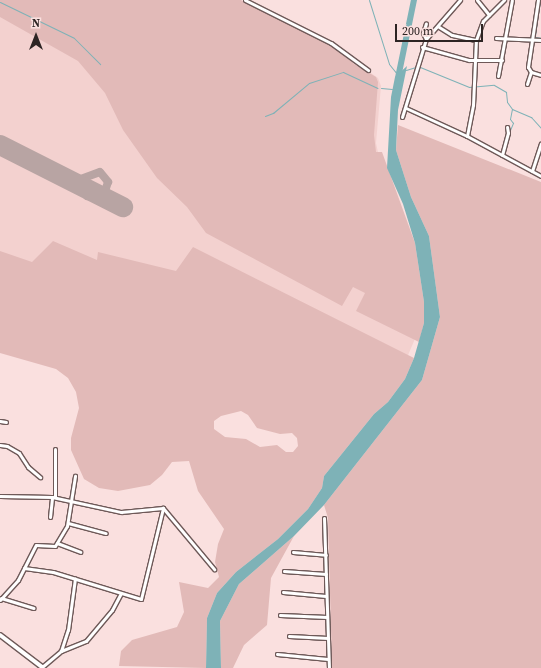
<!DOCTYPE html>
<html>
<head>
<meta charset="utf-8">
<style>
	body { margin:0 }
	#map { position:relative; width:541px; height:668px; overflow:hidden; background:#fae0df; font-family:"Source Serif 4",serif }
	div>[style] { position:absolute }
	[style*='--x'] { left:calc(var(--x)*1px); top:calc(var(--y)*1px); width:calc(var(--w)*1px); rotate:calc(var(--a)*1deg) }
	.built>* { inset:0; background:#f3d1cf }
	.green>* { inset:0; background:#e2bab8 }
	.water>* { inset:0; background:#7eb2b7 }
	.stream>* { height:1px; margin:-0.5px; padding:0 0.5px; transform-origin:0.5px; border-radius:0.5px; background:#7eb2b7 }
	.river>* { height:5.5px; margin:-2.75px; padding:0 2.75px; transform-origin:2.75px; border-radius:2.75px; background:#7eb2b7 }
	.taxiway>* { height:8px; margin:-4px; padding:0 4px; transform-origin:4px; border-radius:4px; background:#b8a4a3 }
	.runway>* { height:20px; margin:-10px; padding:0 10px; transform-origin:10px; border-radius:10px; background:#b8a4a3 }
	.roads { filter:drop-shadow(1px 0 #6e5958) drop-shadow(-1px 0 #6e5958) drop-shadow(0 1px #6e5958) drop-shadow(0 -1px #6e5958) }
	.minor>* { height:3px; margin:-1.5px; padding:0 1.5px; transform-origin:1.5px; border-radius:1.5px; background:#fff }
	.secondary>* { height:4px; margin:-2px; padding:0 2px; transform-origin:2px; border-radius:2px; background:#fff }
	span { translate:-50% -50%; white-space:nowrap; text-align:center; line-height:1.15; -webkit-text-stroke:4px #fae0df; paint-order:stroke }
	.north { position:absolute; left:16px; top:16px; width:40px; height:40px; -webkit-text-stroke:3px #fae0df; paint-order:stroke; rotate:0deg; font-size:11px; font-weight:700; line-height:16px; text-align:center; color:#2d2423 }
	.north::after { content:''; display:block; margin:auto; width:14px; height:18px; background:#2d2423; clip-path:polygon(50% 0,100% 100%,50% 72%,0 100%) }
	.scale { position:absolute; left:395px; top:24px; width:88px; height:18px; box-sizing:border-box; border:2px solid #2d2423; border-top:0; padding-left:5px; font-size:12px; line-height:14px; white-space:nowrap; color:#2d2423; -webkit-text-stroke:3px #fae0df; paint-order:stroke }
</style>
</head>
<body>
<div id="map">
	<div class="built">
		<div style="clip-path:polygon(0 0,331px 45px,378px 78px,381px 86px,376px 143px,417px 334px,395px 386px,294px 432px,276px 410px,63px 371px,0 349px)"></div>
	</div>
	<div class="green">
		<div style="clip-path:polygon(0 0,241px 0,331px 44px,354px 64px,376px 77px,378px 82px,374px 135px,376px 152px,382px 152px,415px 243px,424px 302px,424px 323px,419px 342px,356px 311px,365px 293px,353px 287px,342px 306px,206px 233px,187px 207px,157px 178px,123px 130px,105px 93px,78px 61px,0 17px)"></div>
		<div style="clip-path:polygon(398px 125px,541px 182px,541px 668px,332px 668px,328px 518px,324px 505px,422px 380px,440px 317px,429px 236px,411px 197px,396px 150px)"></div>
		<div style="clip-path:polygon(evenodd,53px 241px,97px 260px,98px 252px,176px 271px,193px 247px,414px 358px,405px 379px,388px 402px,374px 414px,324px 476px,322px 488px,308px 509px,278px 539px,236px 572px,217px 593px,207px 618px,206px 668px,119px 666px,121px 651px,132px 640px,177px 627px,184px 612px,179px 582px,208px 588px,219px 577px,215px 562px,218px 544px,224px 529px,198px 491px,189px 461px,172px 462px,162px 475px,150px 485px,118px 491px,99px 488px,84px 479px,71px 450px,71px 438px,79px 408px,76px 392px,68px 378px,56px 369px,0 353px,0 251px,32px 262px,53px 241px,241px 411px,248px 415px,257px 428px,280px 434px,292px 433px,297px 438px,298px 446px,293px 452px,286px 452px,277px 445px,260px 447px,246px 439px,225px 437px,214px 429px,214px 421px,221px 416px,241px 411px)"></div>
		<div style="clip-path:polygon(294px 536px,271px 578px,267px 625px,244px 645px,233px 668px,221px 668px,220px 621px,239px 584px)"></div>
	</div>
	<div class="water">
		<div style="clip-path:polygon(407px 66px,398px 110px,396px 150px,411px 197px,429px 236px,440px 317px,422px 380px,324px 505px,294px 536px,239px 584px,220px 621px,221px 668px,206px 668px,207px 618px,217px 593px,236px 572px,278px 539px,308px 509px,322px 488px,324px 476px,374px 414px,388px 402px,405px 379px,414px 358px,424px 323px,424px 302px,415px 243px,403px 204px,387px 168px,391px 97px,395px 77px)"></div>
	</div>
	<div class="stream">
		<div style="--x:369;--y:0;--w:67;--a:72.6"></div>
		<div style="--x:389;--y:64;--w:14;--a:51"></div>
		<div style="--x:540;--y:0;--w:37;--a:98"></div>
		<div style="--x:535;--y:37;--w:6;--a:9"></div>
		<div style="--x:0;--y:2;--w:82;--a:25.9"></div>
		<div style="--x:74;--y:38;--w:37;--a:45"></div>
		<div style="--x:420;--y:67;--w:53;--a:22.2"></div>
		<div style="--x:469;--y:87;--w:25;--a:-5"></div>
		<div style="--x:494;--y:85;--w:14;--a:30"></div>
		<div style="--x:506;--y:92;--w:10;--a:84"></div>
		<div style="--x:507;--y:102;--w:9;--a:54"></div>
		<div style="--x:512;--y:109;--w:21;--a:23"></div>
		<div style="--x:531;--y:117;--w:15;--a:48"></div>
		<div style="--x:406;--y:70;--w:10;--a:-17"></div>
		<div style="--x:496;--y:76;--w:12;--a:-76"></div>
		<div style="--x:381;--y:88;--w:11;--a:5"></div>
		<div style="--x:265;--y:116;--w:9;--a:-21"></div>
		<div style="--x:273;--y:113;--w:47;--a:-39.8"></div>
		<div style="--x:309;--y:83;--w:36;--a:-18"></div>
		<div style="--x:343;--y:72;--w:38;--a:25"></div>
		<div style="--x:510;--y:130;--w:8;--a:-67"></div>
		<div style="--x:513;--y:123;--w:5;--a:-127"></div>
		<div style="--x:510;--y:119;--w:10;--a:-79"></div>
	</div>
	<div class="river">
		<div style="--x:398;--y:78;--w:80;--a:-78.4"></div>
	</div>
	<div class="taxiway">
		<div style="--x:64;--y:177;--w:14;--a:12"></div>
		<div style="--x:78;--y:180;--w:23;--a:-20"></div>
		<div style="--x:100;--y:172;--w:13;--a:51"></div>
		<div style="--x:108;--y:182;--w:13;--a:108"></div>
		<div style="--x:104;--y:194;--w:9;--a:153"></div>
		<div style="--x:96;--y:198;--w:9;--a:-167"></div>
		<div style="--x:87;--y:196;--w:14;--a:-126"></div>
	</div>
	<div class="runway">
		<div style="--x:0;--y:145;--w:138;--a:26.8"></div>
	</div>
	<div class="roads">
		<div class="minor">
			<div style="--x:245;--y:0;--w:96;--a:26.6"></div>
			<div style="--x:331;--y:43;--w:46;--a:36.1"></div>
			<div style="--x:477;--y:0;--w:19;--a:51"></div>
			<div style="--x:538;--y:0;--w:68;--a:98.5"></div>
			<div style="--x:528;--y:67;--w:6;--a:59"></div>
			<div style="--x:531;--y:72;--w:10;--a:17"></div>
			<div style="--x:439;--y:27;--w:15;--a:32"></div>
			<div style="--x:452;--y:35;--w:25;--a:12"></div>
			<div style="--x:496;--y:38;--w:45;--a:2.5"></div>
			<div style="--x:426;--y:39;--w:52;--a:-48.9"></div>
			<div style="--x:422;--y:47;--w:49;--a:15.5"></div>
			<div style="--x:469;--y:60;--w:33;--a:0"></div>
			<div style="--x:498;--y:76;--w:77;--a:-79.6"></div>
			<div style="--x:527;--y:84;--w:13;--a:-72"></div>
			<div style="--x:406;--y:108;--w:67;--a:24.7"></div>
			<div style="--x:467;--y:136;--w:84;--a:28.4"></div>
			<div style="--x:402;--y:117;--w:82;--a:-72.9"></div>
			<div style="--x:426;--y:39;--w:7;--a:-117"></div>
			<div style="--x:423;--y:33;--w:10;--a:-73"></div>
			<div style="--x:467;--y:136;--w:32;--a:-79"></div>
			<div style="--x:473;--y:105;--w:65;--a:-87.4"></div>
			<div style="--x:476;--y:40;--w:20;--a:-70"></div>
			<div style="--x:483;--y:21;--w:30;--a:-45"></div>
			<div style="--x:502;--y:155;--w:23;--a:-75"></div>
			<div style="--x:508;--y:133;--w:6;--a:-99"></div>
			<div style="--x:532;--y:171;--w:29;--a:-72"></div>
			<div style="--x:0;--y:421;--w:6;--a:9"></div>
			<div style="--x:0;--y:445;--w:7;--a:8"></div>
			<div style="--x:7;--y:446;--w:14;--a:30"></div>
			<div style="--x:19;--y:453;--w:17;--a:57"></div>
			<div style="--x:28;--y:467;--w:16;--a:40"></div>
			<div style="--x:0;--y:496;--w:52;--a:1.1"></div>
			<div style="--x:52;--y:497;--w:71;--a:12.3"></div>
			<div style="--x:121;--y:512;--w:42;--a:-5.4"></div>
			<div style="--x:163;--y:508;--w:80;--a:50.1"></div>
			<div style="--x:55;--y:497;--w:48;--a:-90"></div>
			<div style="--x:50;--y:517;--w:20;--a:-84"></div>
			<div style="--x:324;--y:518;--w:150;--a:88.1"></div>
			<div style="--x:68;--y:523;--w:39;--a:15"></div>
			<div style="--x:57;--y:543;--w:25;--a:21"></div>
			<div style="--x:293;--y:552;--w:33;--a:5"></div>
			<div style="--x:24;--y:568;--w:29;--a:8"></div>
			<div style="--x:53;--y:572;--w:92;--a:17.1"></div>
			<div style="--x:141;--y:599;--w:94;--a:-76.4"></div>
			<div style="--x:284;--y:571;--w:42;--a:4.1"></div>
			<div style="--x:283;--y:592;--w:43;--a:5.3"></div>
			<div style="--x:1;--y:598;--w:34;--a:17"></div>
			<div style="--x:0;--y:600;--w:27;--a:-48"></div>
			<div style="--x:18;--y:580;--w:39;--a:-63"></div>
			<div style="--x:36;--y:545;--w:19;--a:3"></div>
			<div style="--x:55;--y:546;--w:23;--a:-59"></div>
			<div style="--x:67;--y:526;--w:51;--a:-80.9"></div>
			<div style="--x:280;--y:615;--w:47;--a:2.4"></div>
			<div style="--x:289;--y:636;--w:39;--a:3"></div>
			<div style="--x:61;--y:651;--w:22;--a:-72"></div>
			<div style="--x:68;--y:630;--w:52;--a:-82.3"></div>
			<div style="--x:277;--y:654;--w:51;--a:5.6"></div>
			<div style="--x:42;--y:667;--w:25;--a:-40"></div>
			<div style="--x:61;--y:651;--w:27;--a:-22"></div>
			<div style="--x:86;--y:641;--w:40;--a:-50"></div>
			<div style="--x:112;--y:610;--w:19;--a:-62"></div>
		</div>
		<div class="secondary">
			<div style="--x:0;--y:635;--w:53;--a:37.3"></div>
		</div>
	</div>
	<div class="north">N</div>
	<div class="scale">200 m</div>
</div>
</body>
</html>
